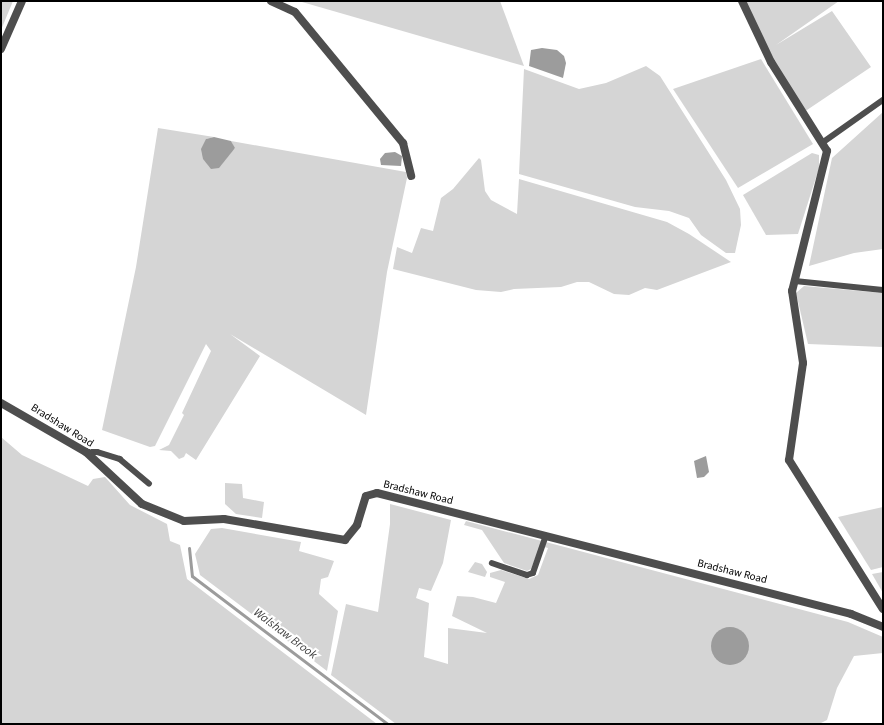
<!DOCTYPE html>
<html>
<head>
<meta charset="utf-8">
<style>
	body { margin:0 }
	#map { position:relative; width:884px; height:725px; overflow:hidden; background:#fff; font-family:"Source Sans 3",sans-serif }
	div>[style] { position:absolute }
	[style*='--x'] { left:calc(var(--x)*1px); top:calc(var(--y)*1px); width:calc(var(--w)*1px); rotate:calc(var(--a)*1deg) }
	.green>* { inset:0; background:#d5d5d5 }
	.water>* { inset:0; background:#9c9c9c }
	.round { border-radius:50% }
	.stream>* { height:3px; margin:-1.5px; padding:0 1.5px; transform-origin:1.5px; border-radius:1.5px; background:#9c9c9c }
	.service>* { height:5.5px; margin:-2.75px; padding:0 2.75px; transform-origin:2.75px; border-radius:2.75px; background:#4e4e4e }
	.minor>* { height:8px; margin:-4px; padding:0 4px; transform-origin:4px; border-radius:4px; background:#4e4e4e }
	.tertiary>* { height:8px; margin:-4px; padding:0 4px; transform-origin:4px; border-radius:4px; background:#4e4e4e }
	span { translate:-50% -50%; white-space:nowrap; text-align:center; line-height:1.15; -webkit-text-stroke:4px #fff; paint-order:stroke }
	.street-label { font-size:11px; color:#000 }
	.water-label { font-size:12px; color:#3d3d3d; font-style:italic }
	.frame { position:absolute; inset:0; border:2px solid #000; pointer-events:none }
</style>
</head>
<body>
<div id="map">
	<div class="green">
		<div style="clip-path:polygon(1px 1px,13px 1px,1px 30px)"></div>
		<div style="clip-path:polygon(302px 1px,500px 1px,524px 66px,302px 2px)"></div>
		<div style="clip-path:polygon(745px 1px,839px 1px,776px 45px,832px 11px,871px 67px,804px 112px,768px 51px)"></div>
		<div style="clip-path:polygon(761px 59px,813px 144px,738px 188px,673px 89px)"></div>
		<div style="clip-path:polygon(646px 66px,660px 76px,726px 180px,740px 209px,741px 225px,735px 253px,726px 253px,701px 235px,689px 218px,669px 211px,635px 207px,519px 174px,524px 69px,579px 89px,606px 83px)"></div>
		<div style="clip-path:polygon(883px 112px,883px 249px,854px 253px,809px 266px,832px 158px)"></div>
		<div style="clip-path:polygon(158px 128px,214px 137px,206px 139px,235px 149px,231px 141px,406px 172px,407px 178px,387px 272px,366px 415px,230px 334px,260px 356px,196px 460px,186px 453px,184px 457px,179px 459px,171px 451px,159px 450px,169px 445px,184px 415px,182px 413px,211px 351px,206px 344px,155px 446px,150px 447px,102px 430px,136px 267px)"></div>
		<div style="clip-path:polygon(812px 153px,819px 155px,819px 168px,798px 234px,766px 235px,743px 195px)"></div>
		<div style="clip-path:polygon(479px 158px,481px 160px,485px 191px,491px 200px,517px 214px,519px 179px,667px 222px,689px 234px,731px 262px,657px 290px,645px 288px,629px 295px,614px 294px,589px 282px,577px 282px,561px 287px,514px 289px,501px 292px,476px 290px,393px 269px,397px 247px,412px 253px,421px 228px,433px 231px,441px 198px,453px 189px)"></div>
		<div style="clip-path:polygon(804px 286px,883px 293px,883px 347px,808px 344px,796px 293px)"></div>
		<div style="clip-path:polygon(1px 437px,22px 455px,88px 486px,93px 479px,105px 477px,130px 505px,167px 524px,170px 541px,180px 545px,187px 579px,377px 724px,1px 724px)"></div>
		<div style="clip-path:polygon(225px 483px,242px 484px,243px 498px,264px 502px,262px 518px,236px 514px,225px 504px)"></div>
		<div style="clip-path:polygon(390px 504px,451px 520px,443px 563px,431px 591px,419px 588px,416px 598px,429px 603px,424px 657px,448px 664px,448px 628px,487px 633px,452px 616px,457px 596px,473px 597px,496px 603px,505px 582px,490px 577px,490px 573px,501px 570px,529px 579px,538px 575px,548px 548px,540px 546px,531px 569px,527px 571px,504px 563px,482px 530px,464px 525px,466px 521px,848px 622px,883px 637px,883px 653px,854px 656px,837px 688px,827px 720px,819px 724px,396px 724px,331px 675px,346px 604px,378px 612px,390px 524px)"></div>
		<div style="clip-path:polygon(883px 507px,883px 567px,871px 570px,838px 517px)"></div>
		<div style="clip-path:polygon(222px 528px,301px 542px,299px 551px,334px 561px,328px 577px,321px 579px,319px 594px,338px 611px,327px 671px,200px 575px,195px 554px,211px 529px)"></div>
		<div style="clip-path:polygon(475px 562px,482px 564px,487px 572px,485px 577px,468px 572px)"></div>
		<div style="clip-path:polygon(883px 572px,883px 593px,872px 574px)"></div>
	</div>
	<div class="water">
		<div style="clip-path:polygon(542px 48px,557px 50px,564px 56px,566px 63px,563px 78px,529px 66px,531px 50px)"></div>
		<div style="clip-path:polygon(214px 137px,231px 141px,235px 148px,219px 168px,211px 169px,203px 159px,201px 149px,206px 139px)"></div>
		<div style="clip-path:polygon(395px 152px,402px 156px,401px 166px,381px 165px,380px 159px,385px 153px)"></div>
		<div style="clip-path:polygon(706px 456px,709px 472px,704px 477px,697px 478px,694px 461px)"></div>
		<div class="round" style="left:711px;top:627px;width:38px;height:38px"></div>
	</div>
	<div class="stream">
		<div style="--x:189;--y:548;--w:28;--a:84"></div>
		<div style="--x:192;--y:576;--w:246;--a:37.1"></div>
	</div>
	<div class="service">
		<div style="--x:822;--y:143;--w:75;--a:-35.2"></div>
		<div style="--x:795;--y:281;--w:88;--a:5.8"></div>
		<div style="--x:86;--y:452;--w:11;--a:0"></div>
		<div style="--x:97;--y:452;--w:24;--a:17"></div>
		<div style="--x:120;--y:459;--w:38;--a:40"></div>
		<div style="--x:492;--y:563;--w:37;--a:19"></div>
		<div style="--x:527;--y:575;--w:6;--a:-18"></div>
		<div style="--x:533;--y:573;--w:39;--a:-71"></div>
	</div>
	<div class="minor">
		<div style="--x:271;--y:1;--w:26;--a:25"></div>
		<div style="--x:295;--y:12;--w:170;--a:50.5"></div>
		<div style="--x:403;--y:143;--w:34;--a:76"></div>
		<div style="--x:742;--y:1;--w:68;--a:64.6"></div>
		<div style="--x:771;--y:62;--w:105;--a:57.8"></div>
		<div style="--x:827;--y:151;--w:144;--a:104"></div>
		<div style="--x:792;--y:291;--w:73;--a:81.3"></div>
		<div style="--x:803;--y:363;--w:98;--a:98.2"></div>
		<div style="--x:789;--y:460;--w:176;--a:57.8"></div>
	</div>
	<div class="tertiary">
		<div style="--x:1;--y:49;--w:52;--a:-66.4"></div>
		<div style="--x:1;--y:403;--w:98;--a:30"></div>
		<div style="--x:86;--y:452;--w:76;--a:42.9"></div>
		<div style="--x:142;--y:504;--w:45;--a:22"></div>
		<div style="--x:184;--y:521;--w:40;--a:-2.9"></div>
		<div style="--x:224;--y:519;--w:123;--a:9.8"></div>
		<div style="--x:345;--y:540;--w:19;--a:-51"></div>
		<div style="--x:357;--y:525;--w:30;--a:-73"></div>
		<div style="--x:366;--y:496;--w:11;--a:-15"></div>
		<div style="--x:377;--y:493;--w:489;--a:14.3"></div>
		<div style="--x:851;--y:614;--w:35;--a:22"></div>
	</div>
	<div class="street-label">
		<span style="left:62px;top:426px;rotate:32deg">Bradshaw Road</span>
		<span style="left:418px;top:493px;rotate:14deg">Bradshaw Road</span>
		<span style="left:732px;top:572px;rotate:14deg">Bradshaw Road</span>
	</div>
	<div class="water-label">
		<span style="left:285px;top:634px;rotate:37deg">Walshaw Brook</span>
	</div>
	<div class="frame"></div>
</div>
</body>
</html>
